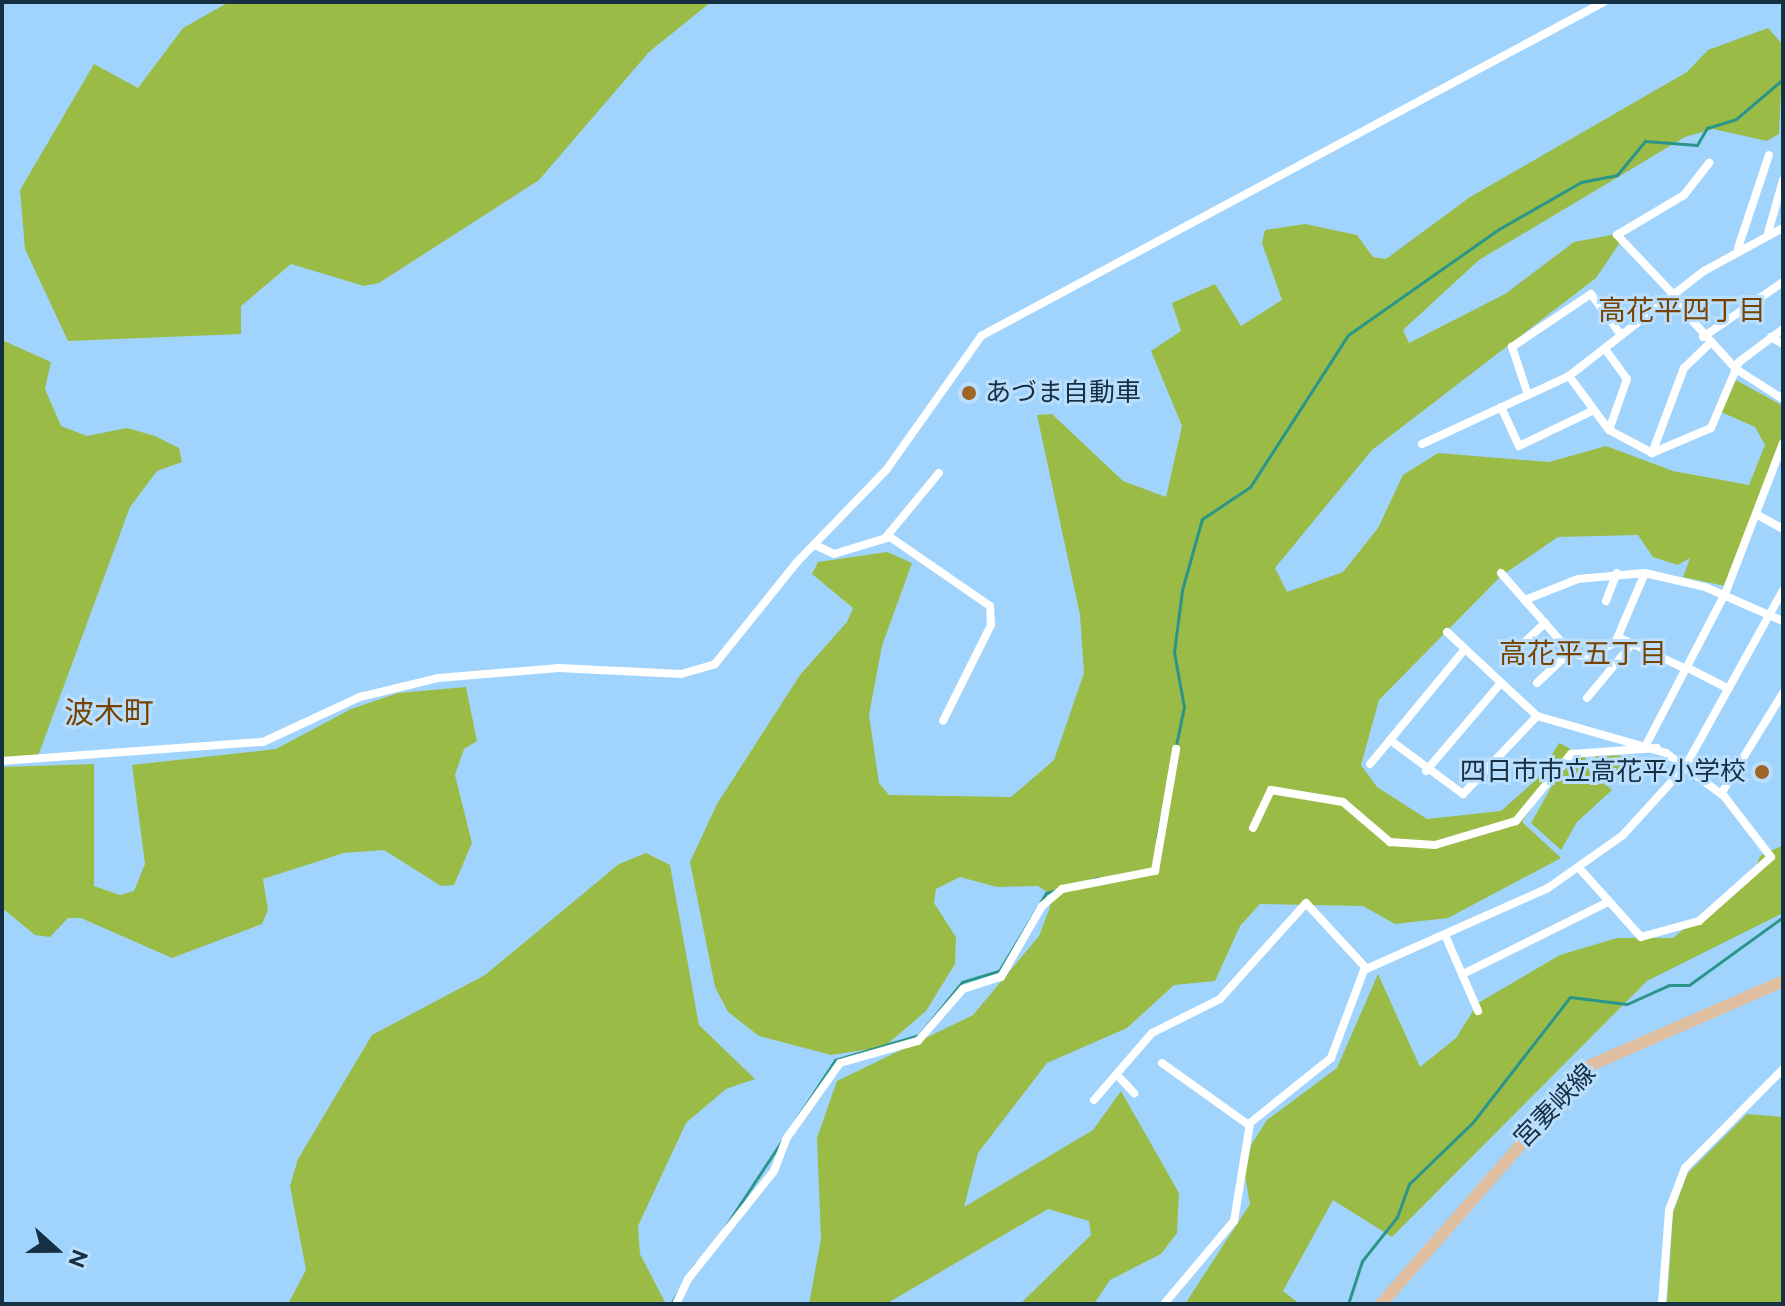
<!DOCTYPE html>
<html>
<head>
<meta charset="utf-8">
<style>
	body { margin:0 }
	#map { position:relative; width:1785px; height:1306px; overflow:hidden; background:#a1d4fd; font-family:Raleway,"Noto Sans JP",sans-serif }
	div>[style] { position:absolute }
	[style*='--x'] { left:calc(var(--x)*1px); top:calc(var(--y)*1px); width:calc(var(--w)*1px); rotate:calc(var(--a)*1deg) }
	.green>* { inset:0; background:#9abc47 }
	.stream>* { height:3px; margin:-1.5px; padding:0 1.5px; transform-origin:1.5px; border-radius:1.5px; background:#2c9589 }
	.street>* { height:8px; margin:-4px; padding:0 4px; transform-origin:4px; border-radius:4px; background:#fff }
	.primary>* { height:12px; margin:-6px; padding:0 6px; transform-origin:6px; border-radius:6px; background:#dfbfa0 }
	.dots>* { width:22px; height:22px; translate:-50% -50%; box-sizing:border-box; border:4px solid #badffe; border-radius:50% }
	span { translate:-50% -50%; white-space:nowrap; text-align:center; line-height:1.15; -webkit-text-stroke:6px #badffe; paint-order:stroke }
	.poi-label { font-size:26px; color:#152f43 }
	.left { translate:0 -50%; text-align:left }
	.right { translate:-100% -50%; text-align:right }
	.street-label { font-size:26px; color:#152f43 }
	.neighbourhood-label { font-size:28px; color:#774300 }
	.quarter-label { font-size:30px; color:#774300 }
	.frame { position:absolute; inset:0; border:4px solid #152f43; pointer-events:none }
	.north { position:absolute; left:16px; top:1210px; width:80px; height:80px; -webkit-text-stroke:6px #badffe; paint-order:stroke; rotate:111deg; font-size:22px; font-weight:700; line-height:32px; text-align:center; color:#152f43 }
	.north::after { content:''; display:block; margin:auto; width:28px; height:36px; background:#152f43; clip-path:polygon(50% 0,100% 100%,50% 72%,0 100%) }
</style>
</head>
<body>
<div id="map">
	<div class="green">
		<div style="clip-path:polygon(229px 2px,711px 2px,649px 52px,539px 180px,379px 283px,364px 286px,291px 264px,241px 306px,241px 334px,68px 341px,25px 249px,20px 190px,94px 64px,138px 88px,183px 28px)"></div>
		<div style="clip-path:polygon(1768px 28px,1783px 45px,1779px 134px,1767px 141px,1713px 129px,1685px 137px,1479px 260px,1403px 330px,1409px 343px,1505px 294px,1574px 242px,1627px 232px,1596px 278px,1372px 450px,1275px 568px,1287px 592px,1343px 572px,1378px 528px,1403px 475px,1438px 453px,1549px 462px,1606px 446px,1673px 471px,1749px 485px,1765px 445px,1755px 427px,1721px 412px,1734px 379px,1783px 406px,1783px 436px,1725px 586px,1683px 577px,1690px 558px,1678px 565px,1653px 557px,1638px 535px,1558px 537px,1501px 576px,1379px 700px,1361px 765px,1377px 787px,1427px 819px,1501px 811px,1538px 778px,1559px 743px,1571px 749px,1522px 822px,1561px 858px,1448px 918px,1395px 924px,1363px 906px,1260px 904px,1240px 926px,1215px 981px,1174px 985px,1127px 1028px,1047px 1063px,978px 1153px,964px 1207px,1093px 1130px,1121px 1091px,1179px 1193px,1177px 1233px,1161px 1254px,1110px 1280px,1094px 1304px,1020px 1304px,1091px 1235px,1089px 1221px,1048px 1209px,886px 1304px,809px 1304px,821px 1239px,817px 1138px,837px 1081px,973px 1015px,1039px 936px,1050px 907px,1050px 894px,1038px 886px,997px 887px,960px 877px,936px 889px,934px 903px,956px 937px,955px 964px,926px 1011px,884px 1047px,831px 1055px,759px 1036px,728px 1012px,715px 987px,690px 862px,717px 804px,800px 675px,847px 622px,853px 608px,812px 574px,818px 562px,887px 552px,912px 563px,882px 646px,869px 715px,879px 783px,889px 795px,1011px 797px,1054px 760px,1084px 673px,1080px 615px,1037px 415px,1052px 414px,1123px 481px,1166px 497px,1182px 426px,1151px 351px,1181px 331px,1172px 303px,1215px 284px,1241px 326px,1282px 300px,1262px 243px,1265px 230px,1305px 224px,1357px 235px,1373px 257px,1386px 259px,1470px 197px,1687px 72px,1708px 50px)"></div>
		<div style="clip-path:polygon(2px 340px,51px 362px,45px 389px,61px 426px,87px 436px,127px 428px,155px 436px,179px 448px,182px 462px,157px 471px,130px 507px,38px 756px,2px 757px)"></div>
		<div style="clip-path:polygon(466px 687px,477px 741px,464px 749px,455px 775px,472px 843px,454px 885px,441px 886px,384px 850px,344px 853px,263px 879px,268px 910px,262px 924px,172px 958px,81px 918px,68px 918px,50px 937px,35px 935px,2px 908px,2px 767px,94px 764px,94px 886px,120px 895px,134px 891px,145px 864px,132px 765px,276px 749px,351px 709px,398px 693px)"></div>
		<div style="clip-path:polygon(1584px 754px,1589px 771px,1612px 790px,1577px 822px,1561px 850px,1531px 823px,1558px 775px)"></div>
		<div style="clip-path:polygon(1593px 755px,1635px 756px,1642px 765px,1623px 784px)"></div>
		<div style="clip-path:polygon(1783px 845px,1783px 913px,1647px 981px,1392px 1237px,1333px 1200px,1283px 1291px,1300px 1304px,1185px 1304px,1250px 1204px,1245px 1176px,1251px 1145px,1267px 1120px,1337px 1068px,1378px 974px,1420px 1067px,1456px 1038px,1478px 1003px,1560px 955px,1617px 938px,1673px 938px,1755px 870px,1760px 856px)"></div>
		<div style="clip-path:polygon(646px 853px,670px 865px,699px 1025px,755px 1079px,726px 1089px,686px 1123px,638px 1226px,640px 1254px,666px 1304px,288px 1304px,306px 1270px,290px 1186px,298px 1159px,372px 1035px,485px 975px,619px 864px)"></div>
		<div style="clip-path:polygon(1747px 1114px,1783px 1117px,1783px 1304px,1667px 1304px,1673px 1213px,1687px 1174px)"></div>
	</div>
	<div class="stream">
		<div style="--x:1157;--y:837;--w:133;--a:-78.3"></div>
		<div style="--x:1184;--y:707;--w:56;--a:-100.3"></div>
		<div style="--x:1174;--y:652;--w:63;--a:-82.6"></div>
		<div style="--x:1182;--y:590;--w:74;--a:-74.3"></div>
		<div style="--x:1202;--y:519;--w:58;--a:-33.7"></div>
		<div style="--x:1250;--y:487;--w:181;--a:-57.2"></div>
		<div style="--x:1348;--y:335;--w:184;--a:-35.1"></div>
		<div style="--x:1499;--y:229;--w:95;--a:-29.8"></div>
		<div style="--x:1581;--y:182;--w:37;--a:-11"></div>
		<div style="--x:1617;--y:175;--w:44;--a:-50.5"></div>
		<div style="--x:1645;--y:141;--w:52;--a:4.4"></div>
		<div style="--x:1697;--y:145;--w:20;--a:-60"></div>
		<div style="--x:1707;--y:128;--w:30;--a:-17"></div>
		<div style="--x:1736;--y:119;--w:62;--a:-40.4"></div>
		<div style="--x:725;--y:1227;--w:200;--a:-56.6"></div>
		<div style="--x:835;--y:1060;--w:88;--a:-16.6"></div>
		<div style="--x:919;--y:1035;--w:68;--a:-50.9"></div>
		<div style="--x:962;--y:982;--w:39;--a:-17"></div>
		<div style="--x:999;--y:971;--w:91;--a:-58.9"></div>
		<div style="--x:1046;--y:893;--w:54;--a:-16.1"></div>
		<div style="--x:671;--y:1304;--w:47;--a:-59"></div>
		<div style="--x:1348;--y:1304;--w:45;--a:-72"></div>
		<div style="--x:1362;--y:1261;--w:56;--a:-51.5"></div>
		<div style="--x:1397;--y:1217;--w:35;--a:-70"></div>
		<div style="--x:1409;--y:1184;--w:89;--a:-44.1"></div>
		<div style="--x:1473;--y:1122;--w:158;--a:-52.2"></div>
		<div style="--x:1570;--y:997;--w:57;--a:7"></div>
		<div style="--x:1627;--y:1004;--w:46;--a:-24.3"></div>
		<div style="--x:1669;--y:985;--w:20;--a:0"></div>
		<div style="--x:1689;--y:985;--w:116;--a:-35.9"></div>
	</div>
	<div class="street">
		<div style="--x:1768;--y:233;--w:55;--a:-74.2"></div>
		<div style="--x:1738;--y:248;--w:98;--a:-71.6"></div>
		<div style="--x:1674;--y:295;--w:83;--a:-133.5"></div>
		<div style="--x:1617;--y:235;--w:78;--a:-30.8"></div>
		<div style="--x:1684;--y:195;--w:41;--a:-52"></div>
		<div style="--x:1671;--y:297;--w:97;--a:47.9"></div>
		<div style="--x:1736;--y:369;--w:56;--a:32.6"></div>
		<div style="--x:1703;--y:337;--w:97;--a:-34.5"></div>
		<div style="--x:1771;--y:337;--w:14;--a:30"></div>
		<div style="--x:1709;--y:344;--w:35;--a:136"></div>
		<div style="--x:1684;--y:368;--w:91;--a:110.6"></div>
		<div style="--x:1652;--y:453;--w:64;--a:-23"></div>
		<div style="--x:1711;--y:428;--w:72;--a:-67"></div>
		<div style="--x:1739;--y:362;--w:55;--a:-36.9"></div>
		<div style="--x:1605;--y:349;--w:37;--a:54"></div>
		<div style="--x:1627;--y:379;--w:54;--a:109.4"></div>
		<div style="--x:1569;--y:376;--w:67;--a:53.5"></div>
		<div style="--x:1609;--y:430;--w:49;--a:28.1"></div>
		<div style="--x:1528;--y:395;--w:51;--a:-108.4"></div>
		<div style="--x:1512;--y:347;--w:95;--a:-33.9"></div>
		<div style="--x:1591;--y:294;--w:51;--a:53.8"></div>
		<div style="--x:1501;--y:407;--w:43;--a:65.2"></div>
		<div style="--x:1519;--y:446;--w:83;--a:-25.6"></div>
		<div style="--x:1422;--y:444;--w:162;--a:-24.8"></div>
		<div style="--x:1569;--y:376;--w:171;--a:-37.9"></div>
		<div style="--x:1704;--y:271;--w:90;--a:-28.6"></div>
		<div style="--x:1756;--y:514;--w:31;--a:29"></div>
		<div style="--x:886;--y:537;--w:83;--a:-50.4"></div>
		<div style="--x:815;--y:545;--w:21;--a:25"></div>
		<div style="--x:834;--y:554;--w:59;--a:-16.9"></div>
		<div style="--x:890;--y:537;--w:121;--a:34.6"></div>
		<div style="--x:990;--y:606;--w:19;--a:87"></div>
		<div style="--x:991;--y:625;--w:107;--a:116.6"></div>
		<div style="--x:1501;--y:573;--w:106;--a:48.8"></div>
		<div style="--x:1571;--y:653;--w:16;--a:15"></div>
		<div style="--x:1586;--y:657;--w:32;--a:-26"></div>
		<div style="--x:1615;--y:643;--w:76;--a:-66.8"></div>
		<div style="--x:1525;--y:600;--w:57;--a:-21.6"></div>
		<div style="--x:1578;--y:579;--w:67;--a:-5.1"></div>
		<div style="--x:1645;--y:573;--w:62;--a:13.1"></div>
		<div style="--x:1705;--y:587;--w:85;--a:23.6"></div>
		<div style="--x:1606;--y:601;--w:30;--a:-69"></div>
		<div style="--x:1447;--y:632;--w:123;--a:43"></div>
		<div style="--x:1537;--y:716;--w:134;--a:16"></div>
		<div style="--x:1666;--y:753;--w:72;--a:36.6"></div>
		<div style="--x:1724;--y:796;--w:77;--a:52.4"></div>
		<div style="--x:1771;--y:857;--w:96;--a:138.4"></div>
		<div style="--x:1699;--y:921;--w:60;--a:164.6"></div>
		<div style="--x:1641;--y:937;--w:93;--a:-131.9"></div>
		<div style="--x:1618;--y:637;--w:75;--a:25.2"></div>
		<div style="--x:1465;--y:649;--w:118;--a:129.5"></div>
		<div style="--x:1390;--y:740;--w:91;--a:36.5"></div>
		<div style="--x:1463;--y:794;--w:108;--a:-46.5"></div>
		<div style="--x:1511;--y:655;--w:47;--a:-43.3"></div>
		<div style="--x:1686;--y:667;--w:48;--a:27.1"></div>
		<div style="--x:1537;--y:683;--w:45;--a:-43.2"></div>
		<div style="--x:1587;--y:698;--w:70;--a:-50.2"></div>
		<div style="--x:1647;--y:743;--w:168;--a:-62.4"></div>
		<div style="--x:1725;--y:594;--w:162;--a:-69"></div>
		<div style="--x:2;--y:761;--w:262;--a:-4.2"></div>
		<div style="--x:263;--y:742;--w:107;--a:-24.9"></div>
		<div style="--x:360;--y:697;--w:80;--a:-13.7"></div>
		<div style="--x:438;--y:678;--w:121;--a:-4.7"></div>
		<div style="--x:559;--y:668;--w:122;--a:2.8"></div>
		<div style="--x:681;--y:674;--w:35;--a:-16"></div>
		<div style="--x:715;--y:664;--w:131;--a:-51.2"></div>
		<div style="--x:797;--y:562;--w:129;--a:-45.9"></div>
		<div style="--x:887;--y:469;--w:163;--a:-54.7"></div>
		<div style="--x:981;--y:336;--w:707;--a:-28.2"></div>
		<div style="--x:1370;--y:764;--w:31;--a:-50"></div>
		<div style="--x:1426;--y:771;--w:116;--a:-49.6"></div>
		<div style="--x:1721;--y:794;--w:119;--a:-58.5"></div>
		<div style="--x:1253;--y:828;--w:42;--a:-64.7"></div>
		<div style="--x:1271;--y:790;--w:73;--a:9.5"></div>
		<div style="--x:1343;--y:802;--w:62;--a:40.4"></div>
		<div style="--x:1390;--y:842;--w:45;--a:3.8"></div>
		<div style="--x:1435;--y:845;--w:84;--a:-16.5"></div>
		<div style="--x:1516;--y:821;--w:87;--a:-50.6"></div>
		<div style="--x:1571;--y:754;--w:86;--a:-4"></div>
		<div style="--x:1445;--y:935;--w:83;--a:66.5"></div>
		<div style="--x:1463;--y:974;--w:160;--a:-26.4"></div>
		<div style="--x:1162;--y:1063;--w:107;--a:35.5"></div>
		<div style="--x:1120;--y:1078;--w:21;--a:47"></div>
		<div style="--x:1094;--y:1100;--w:89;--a:-49.1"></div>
		<div style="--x:1152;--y:1033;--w:76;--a:-26.6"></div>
		<div style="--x:1220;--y:999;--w:129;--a:-48.1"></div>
		<div style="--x:1306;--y:903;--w:88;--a:47.3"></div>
		<div style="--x:676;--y:1304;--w:28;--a:-64"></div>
		<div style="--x:688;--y:1279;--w:138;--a:-51.5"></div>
		<div style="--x:774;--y:1171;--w:34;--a:-69"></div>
		<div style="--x:786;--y:1139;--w:93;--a:-54.6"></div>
		<div style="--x:840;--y:1063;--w:81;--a:-15.8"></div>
		<div style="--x:918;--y:1041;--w:69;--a:-49.1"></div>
		<div style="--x:963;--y:989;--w:40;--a:-18"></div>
		<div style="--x:1001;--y:977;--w:82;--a:-60"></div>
		<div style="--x:1042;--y:906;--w:26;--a:-40"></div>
		<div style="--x:1062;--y:889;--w:95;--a:-11"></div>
		<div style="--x:1155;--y:871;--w:124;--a:-80.2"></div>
		<div style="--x:1164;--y:1304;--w:109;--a:-49.9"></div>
		<div style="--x:1234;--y:1221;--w:99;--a:-80.7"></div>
		<div style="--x:1250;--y:1123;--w:104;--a:-38.7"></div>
		<div style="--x:1331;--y:1058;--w:94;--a:-69.4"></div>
		<div style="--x:1364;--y:970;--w:201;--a:-24"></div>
		<div style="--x:1548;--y:888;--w:92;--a:-35.2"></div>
		<div style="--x:1623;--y:835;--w:92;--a:-47.6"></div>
		<div style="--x:1685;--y:767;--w:202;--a:-61"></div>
		<div style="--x:1662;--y:1304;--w:94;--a:-85.7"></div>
		<div style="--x:1669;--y:1210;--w:45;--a:-69.1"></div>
		<div style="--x:1685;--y:1168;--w:139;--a:-45.3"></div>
	</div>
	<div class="primary">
		<div style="--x:1381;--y:1304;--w:318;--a:-48.7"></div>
		<div style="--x:1591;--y:1065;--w:210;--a:-23.6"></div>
	</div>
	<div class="dots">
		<div style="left:969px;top:393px;background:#a06526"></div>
		<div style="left:1762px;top:772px;background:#a06526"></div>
	</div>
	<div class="poi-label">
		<span class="left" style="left:985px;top:393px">あづま自動車</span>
		<span class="right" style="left:1746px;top:772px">四日市市立高花平小学校</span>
	</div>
	<div class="street-label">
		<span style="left:1555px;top:1106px;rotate:-46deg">宮妻峡線</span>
	</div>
	<div class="neighbourhood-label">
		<span style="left:1682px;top:311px">高花平四丁目</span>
		<span style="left:1583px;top:654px">高花平五丁目</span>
	</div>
	<div class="quarter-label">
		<span style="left:109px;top:713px">波木町</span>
	</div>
	<div class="frame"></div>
	<div class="north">N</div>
</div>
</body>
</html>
